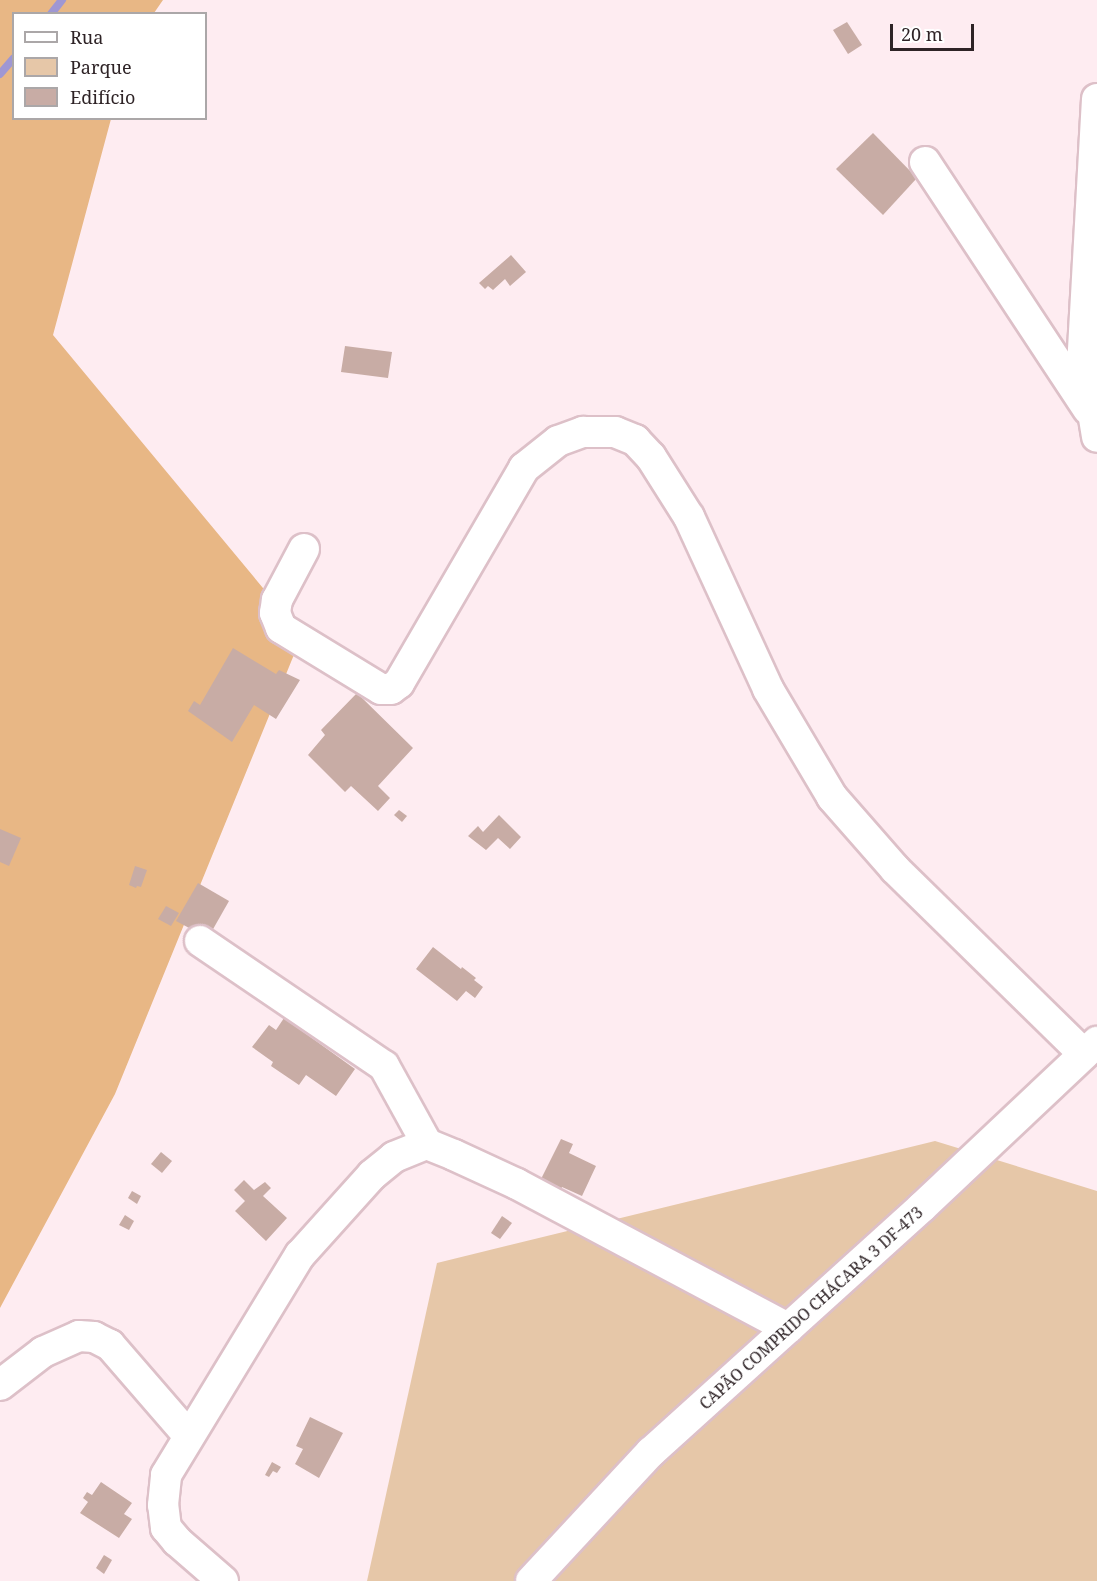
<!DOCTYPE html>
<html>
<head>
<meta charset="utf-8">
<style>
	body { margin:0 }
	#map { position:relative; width:1097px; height:1581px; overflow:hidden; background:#feecf1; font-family:"Noto Serif",serif }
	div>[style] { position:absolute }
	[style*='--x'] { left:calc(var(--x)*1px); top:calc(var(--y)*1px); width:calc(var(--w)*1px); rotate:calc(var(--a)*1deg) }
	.green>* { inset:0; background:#e6c7a8 }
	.forest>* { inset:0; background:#e8b785 }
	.stream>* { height:8px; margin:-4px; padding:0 4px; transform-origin:4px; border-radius:4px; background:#9f97d3 }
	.building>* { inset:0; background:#c8aca5 }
	.roads { filter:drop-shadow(2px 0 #ddc0c8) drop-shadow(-2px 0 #ddc0c8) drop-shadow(0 2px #ddc0c8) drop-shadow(0 -2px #ddc0c8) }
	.minor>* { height:30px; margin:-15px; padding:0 15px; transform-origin:15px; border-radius:15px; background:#fff }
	span { translate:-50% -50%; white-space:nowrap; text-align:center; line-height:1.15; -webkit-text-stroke:4.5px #fff; paint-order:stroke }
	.street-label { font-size:16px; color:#2e2326 }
	.legend { position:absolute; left:12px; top:12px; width:195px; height:108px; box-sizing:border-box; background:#fff; border:2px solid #aba7a8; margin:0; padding:8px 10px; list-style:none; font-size:18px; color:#2e2326 }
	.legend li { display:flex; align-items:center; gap:12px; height:30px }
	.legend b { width:30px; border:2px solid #aba7a8 }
	.scale { position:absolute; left:890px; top:24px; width:84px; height:27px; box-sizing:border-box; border:3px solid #2e2326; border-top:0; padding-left:8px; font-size:18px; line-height:21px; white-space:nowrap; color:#2e2326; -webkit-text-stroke:4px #fff; paint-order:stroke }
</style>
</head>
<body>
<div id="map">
	<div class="green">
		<div style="clip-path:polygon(935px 1141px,1097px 1191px,1097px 1581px,367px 1581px,437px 1263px)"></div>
	</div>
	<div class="forest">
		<div style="clip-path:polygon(0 0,163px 0,154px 13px,14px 14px,14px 118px,111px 119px,53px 335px,302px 635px,115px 1094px,0 1308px)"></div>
	</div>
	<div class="stream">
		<div style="--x:51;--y:14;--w:18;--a:-52"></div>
		<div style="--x:0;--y:74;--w:21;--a:-49"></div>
	</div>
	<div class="building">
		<div style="clip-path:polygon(847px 22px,862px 45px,848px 54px,833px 30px)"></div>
		<div style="clip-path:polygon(873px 133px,917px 178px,883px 215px,836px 169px)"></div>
		<div style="clip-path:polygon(511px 255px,526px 272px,510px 286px,505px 279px,493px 290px,488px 286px,485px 289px,479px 283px)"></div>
		<div style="clip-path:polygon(345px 346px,392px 352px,388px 378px,341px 372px)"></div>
		<div style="clip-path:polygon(233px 648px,276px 674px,279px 670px,300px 680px,276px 719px,254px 705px,232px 742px,188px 711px,194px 701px,200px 705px)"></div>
		<div style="clip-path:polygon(357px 693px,413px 748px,378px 786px,390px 798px,378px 811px,351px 786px,345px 792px,308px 755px,325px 735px,321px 730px)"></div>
		<div style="clip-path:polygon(399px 810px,407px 816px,402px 822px,394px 815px)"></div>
		<div style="clip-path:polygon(499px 815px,521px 837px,510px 849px,498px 838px,486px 850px,468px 836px,478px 826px,483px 832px)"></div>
		<div style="clip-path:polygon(0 829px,21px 838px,9px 866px,0 862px)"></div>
		<div style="clip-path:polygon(135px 866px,147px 870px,141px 887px,137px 886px,136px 888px,129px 885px)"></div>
		<div style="clip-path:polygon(198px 883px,229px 901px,208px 938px,176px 921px)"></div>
		<div style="clip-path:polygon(166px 906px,179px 913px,171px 926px,158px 919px)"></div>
		<div style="clip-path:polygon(433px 947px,461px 969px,462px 967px,476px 978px,474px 980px,483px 987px,475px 998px,466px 991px,457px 1001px,416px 969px)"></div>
		<div style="clip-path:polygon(284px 1018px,355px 1069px,336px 1096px,306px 1075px,299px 1085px,271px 1066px,273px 1062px,252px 1047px,269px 1025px,276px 1030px)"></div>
		<div style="clip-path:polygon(561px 1139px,573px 1144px,569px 1153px,596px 1166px,582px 1196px,562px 1187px,559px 1194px,538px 1185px)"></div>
		<div style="clip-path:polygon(161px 1152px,172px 1161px,162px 1173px,151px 1164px)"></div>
		<div style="clip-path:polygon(244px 1180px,254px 1190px,265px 1182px,271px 1188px,263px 1196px,287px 1218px,266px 1241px,235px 1211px,245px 1201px,234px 1190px)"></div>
		<div style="clip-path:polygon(132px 1191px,141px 1196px,137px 1204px,128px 1198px)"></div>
		<div style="clip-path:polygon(125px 1215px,134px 1221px,129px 1230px,119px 1225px)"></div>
		<div style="clip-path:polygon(502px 1216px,512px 1223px,500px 1239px,491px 1233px)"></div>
		<div style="clip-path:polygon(310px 1417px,343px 1433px,319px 1478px,295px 1464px,303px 1449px,296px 1446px)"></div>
		<div style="clip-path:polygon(272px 1462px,281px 1467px,277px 1473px,273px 1471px,269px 1477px,265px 1475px)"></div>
		<div style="clip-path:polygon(101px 1482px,132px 1503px,124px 1514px,132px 1519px,119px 1538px,80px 1513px,88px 1502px,83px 1498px,87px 1492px,92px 1495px)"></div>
		<div style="clip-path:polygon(104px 1555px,112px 1560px,104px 1574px,96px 1568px)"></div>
	</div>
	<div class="roads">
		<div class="minor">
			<div style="--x:1097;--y:99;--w:253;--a:93.2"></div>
			<div style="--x:1083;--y:352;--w:86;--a:80.6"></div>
			<div style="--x:925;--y:162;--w:296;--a:56.6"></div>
			<div style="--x:304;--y:549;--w:58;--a:117.9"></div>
			<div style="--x:277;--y:600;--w:13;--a:99"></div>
			<div style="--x:275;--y:613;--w:16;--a:68"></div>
			<div style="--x:281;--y:628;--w:117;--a:31.4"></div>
			<div style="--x:381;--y:689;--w:10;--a:0"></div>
			<div style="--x:391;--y:689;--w:10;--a:-37"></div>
			<div style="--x:399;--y:683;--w:249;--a:-59.8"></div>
			<div style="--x:524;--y:468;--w:43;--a:-38.5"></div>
			<div style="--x:558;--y:441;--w:27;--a:-20"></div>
			<div style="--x:583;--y:432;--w:32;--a:0"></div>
			<div style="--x:615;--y:432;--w:22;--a:22"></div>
			<div style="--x:635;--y:440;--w:23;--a:47"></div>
			<div style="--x:651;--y:457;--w:71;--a:57.7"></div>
			<div style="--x:689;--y:517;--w:189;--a:65.3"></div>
			<div style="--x:768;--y:689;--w:126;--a:59.3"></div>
			<div style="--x:832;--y:797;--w:96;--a:48.8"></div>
			<div style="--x:895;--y:869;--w:264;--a:44.4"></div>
			<div style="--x:200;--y:941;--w:222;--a:34.2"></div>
			<div style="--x:384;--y:1066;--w:89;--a:61.1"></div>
			<div style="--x:0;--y:1385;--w:54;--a:-37.5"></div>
			<div style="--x:43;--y:1352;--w:39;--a:-24"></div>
			<div style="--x:79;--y:1336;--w:15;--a:4"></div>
			<div style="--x:94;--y:1337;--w:18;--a:27"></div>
			<div style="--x:110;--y:1345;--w:119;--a:49.1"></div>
			<div style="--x:223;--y:1581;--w:61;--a:-139"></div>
			<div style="--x:177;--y:1541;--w:17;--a:-130"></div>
			<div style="--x:166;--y:1528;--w:23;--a:-97"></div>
			<div style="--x:163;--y:1505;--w:30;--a:-84"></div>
			<div style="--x:166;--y:1475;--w:258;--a:-58.7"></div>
			<div style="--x:300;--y:1255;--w:108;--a:-48"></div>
			<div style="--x:372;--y:1175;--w:28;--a:-39"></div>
			<div style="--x:394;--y:1157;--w:35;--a:-22"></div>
			<div style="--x:427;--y:1144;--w:29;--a:22"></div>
			<div style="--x:454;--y:1155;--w:69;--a:24.7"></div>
			<div style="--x:517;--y:1184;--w:307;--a:28"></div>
			<div style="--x:531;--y:1581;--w:176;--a:-47.1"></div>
			<div style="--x:651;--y:1452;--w:365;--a:-42.1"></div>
			<div style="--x:922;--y:1207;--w:241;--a:-43.3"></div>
		</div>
	</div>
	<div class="street-label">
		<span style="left:811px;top:1308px;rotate:-42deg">CAPÃO COMPRIDO CHÁCARA 3 DF-473</span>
	</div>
	<ul class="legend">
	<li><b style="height:8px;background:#fff"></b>Rua</li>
	<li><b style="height:16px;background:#e6c7a8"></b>Parque</li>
	<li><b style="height:16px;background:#c8aca5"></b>Edifício</li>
	</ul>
	<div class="scale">20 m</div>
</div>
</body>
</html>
